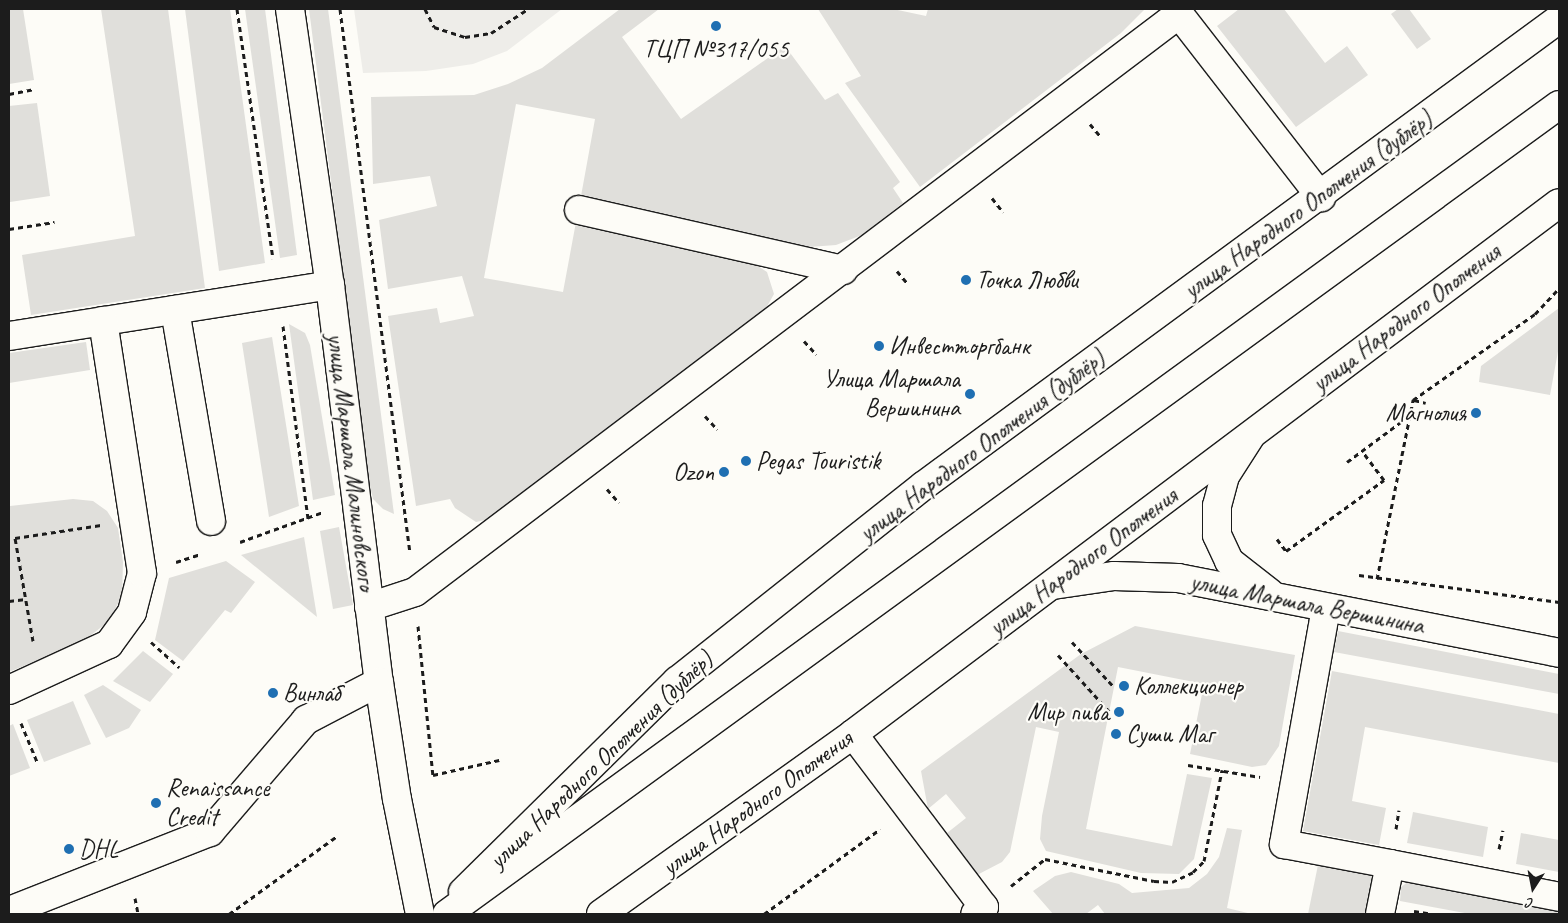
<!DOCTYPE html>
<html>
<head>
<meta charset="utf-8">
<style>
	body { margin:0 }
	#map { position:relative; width:1568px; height:923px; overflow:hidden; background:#fdfcf7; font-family:Caveat,sans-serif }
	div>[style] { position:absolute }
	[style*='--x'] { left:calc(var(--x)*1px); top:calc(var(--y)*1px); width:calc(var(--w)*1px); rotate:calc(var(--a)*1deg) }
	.built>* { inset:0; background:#eeede9 }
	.green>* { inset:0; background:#e0dfdb }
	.path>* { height:3px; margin-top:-1.5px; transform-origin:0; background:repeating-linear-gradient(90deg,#1c1c1c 0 5px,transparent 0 9px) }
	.roads { filter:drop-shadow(1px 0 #1c1c1c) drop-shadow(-1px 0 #1c1c1c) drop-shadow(0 1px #1c1c1c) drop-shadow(0 -1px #1c1c1c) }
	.minor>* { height:28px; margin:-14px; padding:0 14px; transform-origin:14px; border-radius:14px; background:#fdfcf7 }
	.major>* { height:28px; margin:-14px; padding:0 14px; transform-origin:14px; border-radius:14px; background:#fdfcf7 }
	.dots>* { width:14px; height:14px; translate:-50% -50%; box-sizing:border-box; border:2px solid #fdfcf7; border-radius:50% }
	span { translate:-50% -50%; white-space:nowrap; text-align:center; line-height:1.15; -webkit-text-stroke:4.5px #fdfcf7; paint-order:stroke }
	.poi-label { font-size:25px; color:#1c1c1c }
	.left { translate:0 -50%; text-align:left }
	.right { translate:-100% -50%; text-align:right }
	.street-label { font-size:25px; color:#1c1c1c }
	.frame { position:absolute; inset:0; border:10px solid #1c1c1c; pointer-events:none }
	.north { position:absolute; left:1508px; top:863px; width:50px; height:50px; -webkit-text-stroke:4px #fdfcf7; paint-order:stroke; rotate:191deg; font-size:14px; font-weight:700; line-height:20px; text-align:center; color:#1c1c1c }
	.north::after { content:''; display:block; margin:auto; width:18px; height:22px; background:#1c1c1c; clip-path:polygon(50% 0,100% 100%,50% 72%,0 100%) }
</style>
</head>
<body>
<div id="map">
	<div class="built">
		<div style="clip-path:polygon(354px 9px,562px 9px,507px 51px,473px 64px,426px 71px,363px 73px)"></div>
	</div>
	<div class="green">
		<div style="clip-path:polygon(9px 9px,23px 9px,34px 80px,9px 84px)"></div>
		<div style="clip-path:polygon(101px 9px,168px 9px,205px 288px,31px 315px,22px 255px,135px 236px)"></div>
		<div style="clip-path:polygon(185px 9px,230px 9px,265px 263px,219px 271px)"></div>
		<div style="clip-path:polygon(245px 9px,265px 9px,297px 255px,280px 258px)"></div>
		<div style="clip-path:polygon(309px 9px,328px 9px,394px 514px,383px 509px,373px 499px,370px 486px)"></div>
		<div style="clip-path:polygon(620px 9px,659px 9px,622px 37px,681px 119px,785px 46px,825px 100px,838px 93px,900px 182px,893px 188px,903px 203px,862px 235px,836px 245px,809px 247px,581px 196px,595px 119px,516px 104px,484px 278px,563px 292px,576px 222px,750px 261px,767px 272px,774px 294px,765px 310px,494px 518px,476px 522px,455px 508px,450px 499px,416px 506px,388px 316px,437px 308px,440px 323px,474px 316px,462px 276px,388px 289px,379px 220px,437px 206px,430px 176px,373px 184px,371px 97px,474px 95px,508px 84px,542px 68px)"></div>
		<div style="clip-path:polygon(818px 9px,893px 9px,926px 16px,928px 9px,1145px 9px,1121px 33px,920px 187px,845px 83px,861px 76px)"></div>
		<div style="clip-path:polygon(1239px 9px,1284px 9px,1325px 63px,1347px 46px,1368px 75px,1296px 127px,1217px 26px)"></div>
		<div style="clip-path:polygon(1398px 9px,1409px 9px,1431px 39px,1417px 49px,1391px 14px)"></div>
		<div style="clip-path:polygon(37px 103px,50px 196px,10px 202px,9px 106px)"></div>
		<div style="clip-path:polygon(1559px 308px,1559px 346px,1550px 395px,1479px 382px,1481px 366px)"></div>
		<div style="clip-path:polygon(289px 324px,305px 333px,310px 345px,335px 495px,313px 500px)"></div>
		<div style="clip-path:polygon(272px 337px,299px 506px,269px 517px,242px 343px)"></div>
		<div style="clip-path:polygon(86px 342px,90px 370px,9px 383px,9px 353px)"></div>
		<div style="clip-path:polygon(73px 499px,93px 501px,107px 511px,118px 528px,123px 562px,122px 596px,108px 622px,82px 642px,9px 672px,9px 501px,10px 506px)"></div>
		<div style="clip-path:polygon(339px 527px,353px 605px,333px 609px,320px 531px)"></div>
		<div style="clip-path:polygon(304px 537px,317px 617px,241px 555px)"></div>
		<div style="clip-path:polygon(226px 561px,255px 582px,231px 613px,225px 610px,183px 661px,155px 640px,169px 578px)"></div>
		<div style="clip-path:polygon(1135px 626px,1295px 655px,1279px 746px,1266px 765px,1252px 767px,1190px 754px,1204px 684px,1118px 667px,1086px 829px,1172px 846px,1187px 774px,1212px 778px,1194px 859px,1179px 874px,1141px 873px,1046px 851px,1040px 839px,1042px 816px,1059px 732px,1036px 727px,1010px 852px,1002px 862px,977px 875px,947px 833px,966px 818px,946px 794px,928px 809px,921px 771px,1081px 654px)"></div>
		<div style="clip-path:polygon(1338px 631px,1559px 674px,1559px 694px,1334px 652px)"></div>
		<div style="clip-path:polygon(143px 651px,173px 674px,150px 702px,113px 681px)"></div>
		<div style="clip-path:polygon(1332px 671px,1559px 714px,1559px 763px,1365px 727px,1352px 801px,1386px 808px,1379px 845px,1303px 831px)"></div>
		<div style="clip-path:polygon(103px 685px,141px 710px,129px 728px,106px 738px,84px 695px)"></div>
		<div style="clip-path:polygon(73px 701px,91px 744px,44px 762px,27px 720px)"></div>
		<div style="clip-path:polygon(13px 724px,30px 768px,9px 776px,9px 726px)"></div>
		<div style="clip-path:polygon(1413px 812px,1488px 827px,1483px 857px,1407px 843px)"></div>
		<div style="clip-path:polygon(1227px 828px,1242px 830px,1227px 908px,1252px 914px,1105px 914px,1098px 905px,1086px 914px,1053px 914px,1033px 891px,1055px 876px,1071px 872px,1119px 884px,1132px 893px,1189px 888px,1207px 874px,1219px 857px)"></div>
		<div style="clip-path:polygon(1521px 833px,1559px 840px,1559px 872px,1516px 864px)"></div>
		<div style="clip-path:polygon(1319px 860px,1376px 872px,1368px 914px,1308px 914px)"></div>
		<div style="clip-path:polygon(1412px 879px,1559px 909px,1559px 914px,1470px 914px,1400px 901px,1401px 887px)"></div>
	</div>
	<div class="path">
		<div style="--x:237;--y:9;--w:252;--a:81.8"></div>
		<div style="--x:340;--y:9;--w:548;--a:82.67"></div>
		<div style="--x:425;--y:9;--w:20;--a:63"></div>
		<div style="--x:434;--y:27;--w:33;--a:18"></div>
		<div style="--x:465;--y:37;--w:26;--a:-9"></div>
		<div style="--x:491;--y:33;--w:44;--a:-33"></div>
		<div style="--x:9;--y:94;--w:26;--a:-11"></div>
		<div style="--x:1090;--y:124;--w:17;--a:50"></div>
		<div style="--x:992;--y:198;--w:18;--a:52"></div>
		<div style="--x:9;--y:229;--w:46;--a:-8.8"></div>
		<div style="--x:897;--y:271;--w:17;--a:50"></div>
		<div style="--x:283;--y:326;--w:195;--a:82.6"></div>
		<div style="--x:804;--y:341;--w:18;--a:47"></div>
		<div style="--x:1414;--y:400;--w:12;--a:14"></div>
		<div style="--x:705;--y:416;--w:18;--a:47"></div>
		<div style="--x:1347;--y:462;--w:77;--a:-36.6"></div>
		<div style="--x:607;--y:489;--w:18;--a:49"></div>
		<div style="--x:1277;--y:539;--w:15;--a:53"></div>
		<div style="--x:1286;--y:551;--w:121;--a:-35.9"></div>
		<div style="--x:1384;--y:480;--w:36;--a:-127"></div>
		<div style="--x:240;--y:542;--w:88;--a:-19.9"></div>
		<div style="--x:176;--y:562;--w:26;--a:-18"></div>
		<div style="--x:1359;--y:575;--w:202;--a:7.7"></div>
		<div style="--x:1377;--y:579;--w:183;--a:-78.6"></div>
		<div style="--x:1413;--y:400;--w:149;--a:-35.2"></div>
		<div style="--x:1535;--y:314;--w:35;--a:-47"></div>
		<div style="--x:9;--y:601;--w:17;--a:-7"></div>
		<div style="--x:418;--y:626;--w:150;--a:84.3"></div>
		<div style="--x:433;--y:775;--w:68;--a:-12.8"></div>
		<div style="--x:33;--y:641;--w:105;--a:-99.9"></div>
		<div style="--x:15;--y:538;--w:87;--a:-8.6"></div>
		<div style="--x:151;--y:642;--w:38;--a:42"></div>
		<div style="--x:1072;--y:642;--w:62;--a:47"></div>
		<div style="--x:1058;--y:655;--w:76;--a:47.7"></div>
		<div style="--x:21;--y:723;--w:44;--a:67.5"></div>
		<div style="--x:1188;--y:765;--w:73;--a:9.5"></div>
		<div style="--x:1396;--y:829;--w:19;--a:-81"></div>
		<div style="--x:1499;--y:849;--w:19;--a:-78"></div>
		<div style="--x:1011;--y:886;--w:43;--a:-38.5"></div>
		<div style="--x:1045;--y:859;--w:111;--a:11.4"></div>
		<div style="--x:1154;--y:881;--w:18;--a:3"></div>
		<div style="--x:1172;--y:882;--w:23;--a:-25"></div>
		<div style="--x:1193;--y:872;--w:16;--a:-45"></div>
		<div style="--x:1204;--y:861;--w:93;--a:-78.8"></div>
		<div style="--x:135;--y:898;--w:16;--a:79"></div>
		<div style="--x:1414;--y:911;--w:18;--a:9"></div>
		<div style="--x:229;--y:914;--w:133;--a:-35.8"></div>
		<div style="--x:764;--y:914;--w:144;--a:-36.2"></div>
	</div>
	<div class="roads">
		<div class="minor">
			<div style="--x:290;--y:9;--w:279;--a:81.8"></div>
			<div style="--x:330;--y:285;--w:400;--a:83"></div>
			<div style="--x:379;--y:682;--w:118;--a:81.3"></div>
			<div style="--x:397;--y:799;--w:117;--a:78.7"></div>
			<div style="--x:1179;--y:14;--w:232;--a:52.2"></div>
			<div style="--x:579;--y:210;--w:271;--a:12.8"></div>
			<div style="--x:175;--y:310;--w:214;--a:80.3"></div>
			<div style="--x:9;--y:336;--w:325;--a:-9"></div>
			<div style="--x:1250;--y:437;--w:46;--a:122.7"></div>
			<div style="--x:1225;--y:476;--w:31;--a:105"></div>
			<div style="--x:1217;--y:506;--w:29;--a:90"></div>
			<div style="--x:1217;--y:535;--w:29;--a:65"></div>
			<div style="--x:1229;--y:561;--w:52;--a:38"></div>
			<div style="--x:1053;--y:585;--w:62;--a:-8.4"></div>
			<div style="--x:1114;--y:576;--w:64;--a:1.8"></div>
			<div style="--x:1178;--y:578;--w:388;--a:11.1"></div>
			<div style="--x:369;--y:607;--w:48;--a:-18.1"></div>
			<div style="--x:415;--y:592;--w:958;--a:-37.11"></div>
			<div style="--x:1179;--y:14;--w:5;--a:-101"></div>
			<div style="--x:1326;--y:608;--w:240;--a:100.1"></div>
			<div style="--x:1284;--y:844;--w:108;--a:10.7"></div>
			<div style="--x:1390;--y:864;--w:51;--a:101.3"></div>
			<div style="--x:9;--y:690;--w:110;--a:-24.7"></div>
			<div style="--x:109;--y:644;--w:39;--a:-54"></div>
			<div style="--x:132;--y:612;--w:40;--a:-75.6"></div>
			<div style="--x:142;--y:573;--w:255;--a:-98.8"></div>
			<div style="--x:853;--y:734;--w:217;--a:52.9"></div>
			<div style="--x:984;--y:907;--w:11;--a:142"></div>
			<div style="--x:1390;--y:864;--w:172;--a:11"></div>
			<div style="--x:463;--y:892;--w:301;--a:-44.6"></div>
			<div style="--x:677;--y:681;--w:314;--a:-38.4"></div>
			<div style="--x:923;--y:486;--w:789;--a:-36.29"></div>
			<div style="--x:9;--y:911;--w:216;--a:-21.5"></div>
			<div style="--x:210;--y:832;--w:148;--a:-49.4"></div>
			<div style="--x:306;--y:720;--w:82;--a:-27.5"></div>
		</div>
		<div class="major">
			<div style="--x:447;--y:914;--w:1375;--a:-36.04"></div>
			<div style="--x:601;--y:914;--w:310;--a:-35.5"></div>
			<div style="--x:853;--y:734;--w:883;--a:-36.95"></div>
		</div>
	</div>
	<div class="dots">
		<div style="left:716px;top:26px;background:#1f6fb2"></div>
		<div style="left:966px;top:280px;background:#1f6fb2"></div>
		<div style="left:879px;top:346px;background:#1f6fb2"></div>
		<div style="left:970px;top:394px;background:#1f6fb2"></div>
		<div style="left:1476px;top:413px;background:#1f6fb2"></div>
		<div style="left:746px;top:461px;background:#1f6fb2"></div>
		<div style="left:724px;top:472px;background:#1f6fb2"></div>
		<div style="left:1124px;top:686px;background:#1f6fb2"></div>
		<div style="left:273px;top:693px;background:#1f6fb2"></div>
		<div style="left:1119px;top:712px;background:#1f6fb2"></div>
		<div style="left:1116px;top:734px;background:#1f6fb2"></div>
		<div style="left:156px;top:803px;background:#1f6fb2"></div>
		<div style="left:69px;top:849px;background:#1f6fb2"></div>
	</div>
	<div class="poi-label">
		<span style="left:716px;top:49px">ТЦП №317/055</span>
		<span class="left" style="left:976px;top:280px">Точка Любви</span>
		<span class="left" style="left:889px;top:346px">Инвестторгбанк</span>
		<span class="right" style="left:960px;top:394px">Улица Маршала<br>Вершинина</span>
		<span class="right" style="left:1466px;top:413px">Магнолия</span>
		<span class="left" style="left:756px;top:461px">Pegas Touristik</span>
		<span class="right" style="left:714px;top:472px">Ozon</span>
		<span class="left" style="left:1134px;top:686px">Коллекционер</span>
		<span class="left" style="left:283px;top:693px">Винлаб</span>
		<span class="right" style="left:1109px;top:712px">Мир пива</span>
		<span class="left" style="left:1126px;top:734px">Cуши Маг</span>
		<span class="left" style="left:166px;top:803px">Renaissance<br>Credit</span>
		<span class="left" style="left:79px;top:849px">DHL</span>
	</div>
	<div class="street-label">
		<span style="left:1308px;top:205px;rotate:-36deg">улица Народного Ополчения (дублёр)</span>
		<span style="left:1406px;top:318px;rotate:-37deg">улица Народного Ополчения</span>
		<span style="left:982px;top:446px;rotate:-37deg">улица Народного Ополчения (дублёр)</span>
		<span style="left:351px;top:462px;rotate:83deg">улица Маршала Малиновского</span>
		<span style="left:1083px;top:562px;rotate:-37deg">улица Народного Ополчения</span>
		<span style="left:1307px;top:604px;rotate:11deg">улица Маршала Вершинина</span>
		<span style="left:601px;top:760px;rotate:-44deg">улица Народного Ополчения (дублёр)</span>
		<span style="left:757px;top:803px;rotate:-36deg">улица Народного Ополчения</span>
	</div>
	<div class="frame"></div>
	<div class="north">С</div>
</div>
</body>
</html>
